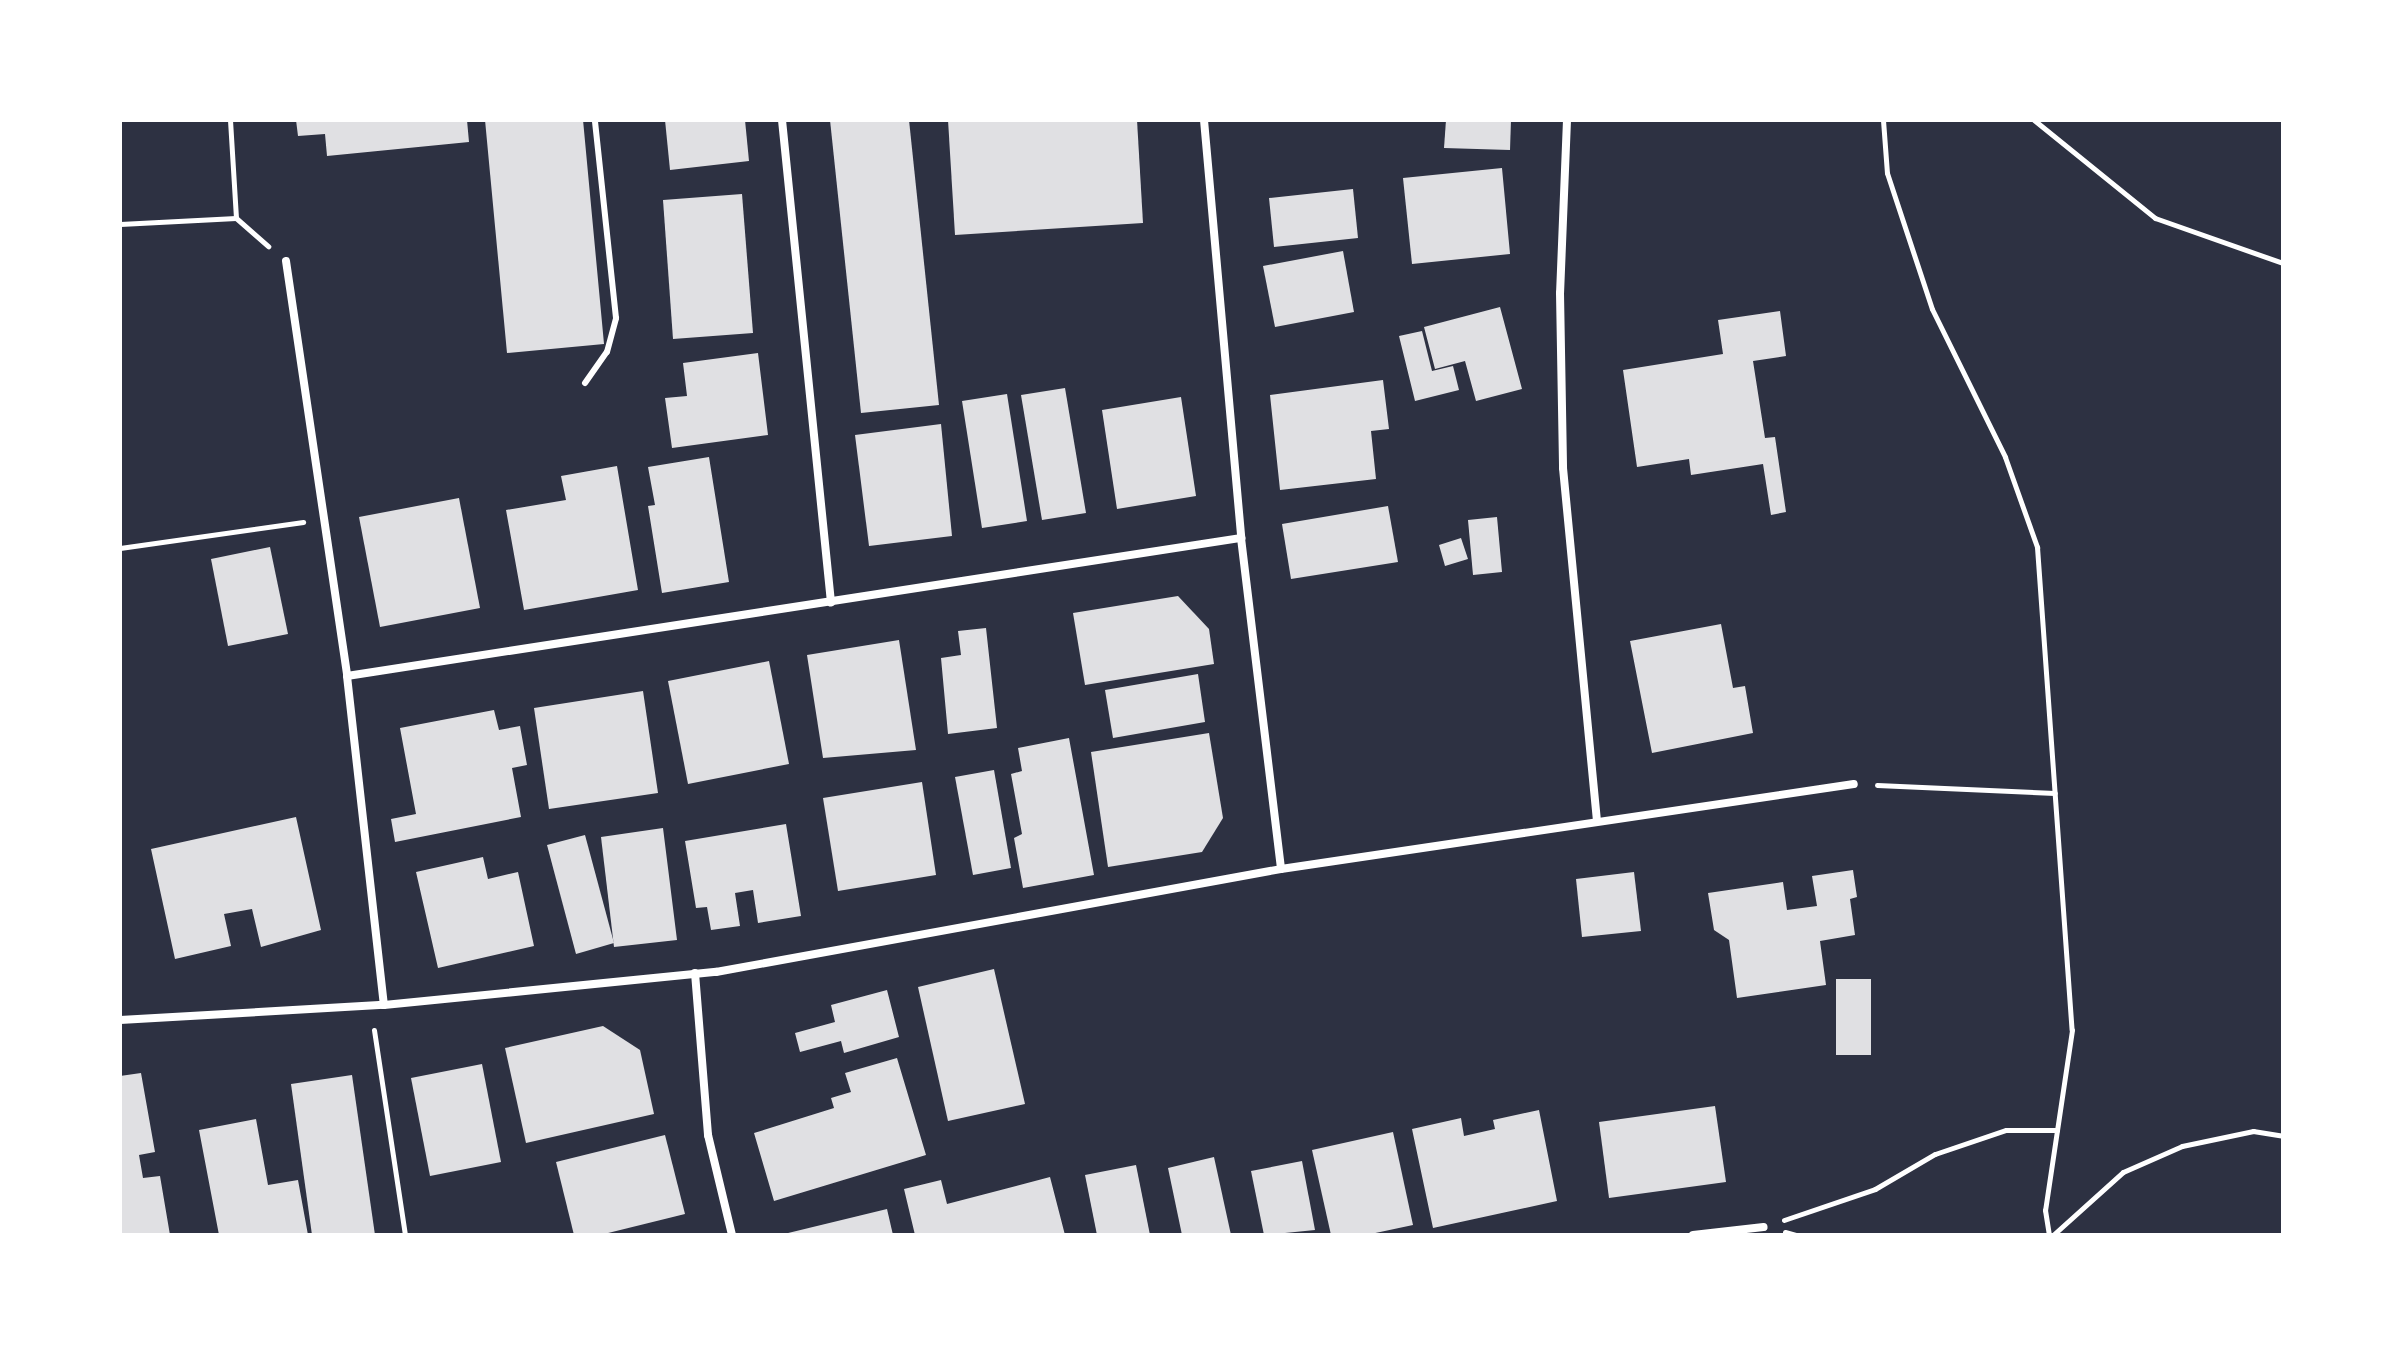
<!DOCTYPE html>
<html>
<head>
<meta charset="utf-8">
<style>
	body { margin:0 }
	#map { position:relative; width:2403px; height:1355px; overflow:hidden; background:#2d3142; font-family:Rubik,sans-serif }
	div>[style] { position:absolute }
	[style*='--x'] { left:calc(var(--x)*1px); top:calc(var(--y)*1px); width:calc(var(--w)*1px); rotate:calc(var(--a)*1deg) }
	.building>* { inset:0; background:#e0e0e3 }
	.path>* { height:5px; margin:-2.5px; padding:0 2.5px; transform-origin:2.5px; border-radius:2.5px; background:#fff }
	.service>* { height:6px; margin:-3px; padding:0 3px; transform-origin:3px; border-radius:3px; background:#fff }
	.minor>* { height:8px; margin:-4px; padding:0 4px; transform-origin:4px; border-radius:4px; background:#fff }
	span { translate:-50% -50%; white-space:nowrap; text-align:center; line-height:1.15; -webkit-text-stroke:7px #fff; paint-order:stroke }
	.frame { position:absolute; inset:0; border:122px solid #fff; pointer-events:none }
</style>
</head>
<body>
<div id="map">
	<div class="building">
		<div style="clip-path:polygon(296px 120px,467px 120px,469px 142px,327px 156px,325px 134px,298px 136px)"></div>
		<div style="clip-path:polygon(485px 120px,583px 120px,604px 344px,507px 353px)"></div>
		<div style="clip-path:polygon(665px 120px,745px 120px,749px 161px,670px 170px)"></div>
		<div style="clip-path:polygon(830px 120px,909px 120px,939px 405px,861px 413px)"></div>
		<div style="clip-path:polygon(948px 120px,1137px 120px,1143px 223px,955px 235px)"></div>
		<div style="clip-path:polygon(1446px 120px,1511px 120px,1510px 150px,1444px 148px)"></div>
		<div style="clip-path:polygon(1502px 168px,1510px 254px,1412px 264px,1403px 178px)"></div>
		<div style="clip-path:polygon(1353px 189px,1358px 238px,1274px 247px,1269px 198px)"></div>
		<div style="clip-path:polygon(742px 194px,753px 333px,673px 339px,663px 200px)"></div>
		<div style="clip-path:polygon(1343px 251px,1354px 312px,1275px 327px,1263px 266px)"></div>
		<div style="clip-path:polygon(1500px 307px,1522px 389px,1476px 401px,1465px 361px,1435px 369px,1424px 327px)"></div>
		<div style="clip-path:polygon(1780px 311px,1786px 356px,1753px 361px,1765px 438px,1775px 437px,1786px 512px,1771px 515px,1763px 464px,1691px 475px,1689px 459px,1637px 467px,1623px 370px,1723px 354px,1718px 320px)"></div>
		<div style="clip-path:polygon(1422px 331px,1432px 371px,1453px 366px,1459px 390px,1415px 401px,1399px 336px)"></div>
		<div style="clip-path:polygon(758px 353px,768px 435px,672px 448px,665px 398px,687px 396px,683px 363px)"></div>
		<div style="clip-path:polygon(1383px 380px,1389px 429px,1371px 431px,1376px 479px,1280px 490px,1270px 395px)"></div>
		<div style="clip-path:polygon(1065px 388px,1086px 513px,1042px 520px,1021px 395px)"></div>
		<div style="clip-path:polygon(1007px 394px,1027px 521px,982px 528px,962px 401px)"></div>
		<div style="clip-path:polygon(1181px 397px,1196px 496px,1117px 509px,1102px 410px)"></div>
		<div style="clip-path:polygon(941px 424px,952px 536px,869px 546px,855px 435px)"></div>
		<div style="clip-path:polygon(709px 457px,729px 582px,662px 593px,648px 506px,655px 505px,648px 467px)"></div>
		<div style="clip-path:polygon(617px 466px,638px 590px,524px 610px,506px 510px,566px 500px,561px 476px)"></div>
		<div style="clip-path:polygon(459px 498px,480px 608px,380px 627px,359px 517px)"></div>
		<div style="clip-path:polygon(1388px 506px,1398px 562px,1291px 579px,1282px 524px)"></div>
		<div style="clip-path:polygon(1497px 517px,1502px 572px,1473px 575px,1468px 520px)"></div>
		<div style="clip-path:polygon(1461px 538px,1468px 559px,1445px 566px,1439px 545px)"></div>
		<div style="clip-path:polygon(270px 547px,288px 634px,228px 646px,211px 559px)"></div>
		<div style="clip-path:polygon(1178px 596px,1209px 629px,1214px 664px,1085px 685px,1073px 613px)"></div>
		<div style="clip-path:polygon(1721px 624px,1733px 688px,1745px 686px,1753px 733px,1652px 753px,1630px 641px)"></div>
		<div style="clip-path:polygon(986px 628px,997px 728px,948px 734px,941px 658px,961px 655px,958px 631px)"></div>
		<div style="clip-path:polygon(899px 640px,916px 750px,823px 758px,807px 655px)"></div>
		<div style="clip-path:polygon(769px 661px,789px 764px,688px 784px,668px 681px)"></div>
		<div style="clip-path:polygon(1198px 674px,1205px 722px,1113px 738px,1105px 690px)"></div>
		<div style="clip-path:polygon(643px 691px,658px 793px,549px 809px,534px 708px)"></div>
		<div style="clip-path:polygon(494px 710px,499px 730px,520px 726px,527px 765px,512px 768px,521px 817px,395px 842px,391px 819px,416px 814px,400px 728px)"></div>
		<div style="clip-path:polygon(1209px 733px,1223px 818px,1202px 852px,1108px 867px,1091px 752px)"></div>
		<div style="clip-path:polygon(1069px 738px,1094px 875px,1023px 888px,1014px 838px,1022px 834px,1011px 774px,1022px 771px,1018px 748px)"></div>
		<div style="clip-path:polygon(994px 770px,1011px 868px,973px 875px,955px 777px)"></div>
		<div style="clip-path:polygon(922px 782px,936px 875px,838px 891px,823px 798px)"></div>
		<div style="clip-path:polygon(296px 817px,321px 930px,261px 947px,252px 909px,224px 914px,231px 946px,175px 959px,151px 849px)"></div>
		<div style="clip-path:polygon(786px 824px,801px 916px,758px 923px,753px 890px,735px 893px,740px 926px,711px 930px,707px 907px,696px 908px,685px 841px)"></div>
		<div style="clip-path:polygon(663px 828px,677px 940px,614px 947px,601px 837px)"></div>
		<div style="clip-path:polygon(585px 835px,614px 943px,576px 954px,547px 845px)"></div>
		<div style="clip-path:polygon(483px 857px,488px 879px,518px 872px,534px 946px,438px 968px,416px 872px)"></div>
		<div style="clip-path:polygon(1853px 870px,1857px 897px,1850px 899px,1855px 935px,1820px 941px,1826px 985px,1737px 998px,1729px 940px,1714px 930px,1708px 893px,1783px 882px,1787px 910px,1817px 906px,1812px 876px)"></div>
		<div style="clip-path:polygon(1634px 872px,1641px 931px,1582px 937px,1576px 879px)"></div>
		<div style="clip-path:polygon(994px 969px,1025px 1104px,948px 1121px,918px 987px)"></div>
		<div style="clip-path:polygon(1836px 979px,1871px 979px,1871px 1055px,1836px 1055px)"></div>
		<div style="clip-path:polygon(887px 990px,899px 1037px,844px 1053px,841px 1041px,800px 1052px,795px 1033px,835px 1022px,831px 1005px)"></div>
		<div style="clip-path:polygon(603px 1026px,640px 1050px,654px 1114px,526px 1143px,505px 1048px)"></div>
		<div style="clip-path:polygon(897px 1058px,926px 1155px,774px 1201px,754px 1133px,834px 1108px,831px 1098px,851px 1092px,845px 1073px)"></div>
		<div style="clip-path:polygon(482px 1064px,501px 1162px,430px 1176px,411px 1078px)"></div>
		<div style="clip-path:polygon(141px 1073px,155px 1152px,139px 1155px,143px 1178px,160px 1176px,170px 1235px,120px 1235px,120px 1076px)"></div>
		<div style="clip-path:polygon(352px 1075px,375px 1235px,312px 1235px,291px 1084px)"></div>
		<div style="clip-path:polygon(1715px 1106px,1726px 1182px,1609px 1198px,1599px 1122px)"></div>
		<div style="clip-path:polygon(1539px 1110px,1557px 1201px,1433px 1228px,1412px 1129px,1461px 1118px,1464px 1136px,1495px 1129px,1493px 1120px)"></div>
		<div style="clip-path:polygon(256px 1119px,268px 1185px,298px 1180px,308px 1235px,219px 1235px,199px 1130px)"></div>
		<div style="clip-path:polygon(1393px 1132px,1413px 1225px,1366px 1235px,1331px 1235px,1312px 1150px)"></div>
		<div style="clip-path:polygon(665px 1135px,685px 1214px,600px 1235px,574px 1235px,556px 1162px)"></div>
		<div style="clip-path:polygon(1214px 1157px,1231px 1235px,1182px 1235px,1168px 1168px)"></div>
		<div style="clip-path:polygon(1302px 1161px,1315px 1230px,1264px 1235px,1251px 1171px)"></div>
		<div style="clip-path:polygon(1136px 1165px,1150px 1235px,1097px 1235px,1085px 1175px)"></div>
		<div style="clip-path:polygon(1050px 1177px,1065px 1235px,915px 1235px,904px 1189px,941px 1180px,947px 1204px)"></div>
		<div style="clip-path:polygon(887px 1209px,893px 1235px,784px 1235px,784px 1234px)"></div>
	</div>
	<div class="path">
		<div style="--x:1883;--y:120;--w:53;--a:85.7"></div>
		<div style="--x:1887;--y:173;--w:143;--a:71.7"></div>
		<div style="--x:1932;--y:309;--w:165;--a:63.7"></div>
		<div style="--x:2005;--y:457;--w:96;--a:70.4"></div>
		<div style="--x:2037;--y:547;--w:484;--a:85.9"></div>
		<div style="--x:2072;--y:1030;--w:182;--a:98.5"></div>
		<div style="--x:2045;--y:1210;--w:25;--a:81"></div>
		<div style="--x:2034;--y:120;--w:156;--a:39"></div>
		<div style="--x:2155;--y:218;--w:136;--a:19.4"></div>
		<div style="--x:236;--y:218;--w:43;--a:41.2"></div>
		<div style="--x:120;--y:224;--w:116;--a:-3"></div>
		<div style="--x:236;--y:218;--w:98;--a:-93.5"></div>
		<div style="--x:120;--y:548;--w:185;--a:-8.1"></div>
		<div style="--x:1877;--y:785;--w:178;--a:2.6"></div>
		<div style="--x:374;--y:1030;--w:207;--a:81.4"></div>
		<div style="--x:1784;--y:1220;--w:96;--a:-18.8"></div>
		<div style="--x:1875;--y:1189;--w:69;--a:-30.3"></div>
		<div style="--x:1935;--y:1154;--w:75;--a:-18.7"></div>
		<div style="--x:2006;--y:1130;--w:51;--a:0"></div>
		<div style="--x:1785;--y:1232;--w:11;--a:15"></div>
		<div style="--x:2053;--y:1235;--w:94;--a:-42"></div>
		<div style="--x:2123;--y:1172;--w:64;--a:-23.8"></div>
		<div style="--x:2182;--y:1146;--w:73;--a:-11.9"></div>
		<div style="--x:2253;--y:1131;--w:30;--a:9"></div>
	</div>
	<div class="service">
		<div style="--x:585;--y:383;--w:38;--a:-55"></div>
		<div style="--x:607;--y:352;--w:35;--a:-75"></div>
		<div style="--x:616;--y:318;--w:199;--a:-96.1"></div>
	</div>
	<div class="minor">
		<div style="--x:782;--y:120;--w:485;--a:84.2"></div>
		<div style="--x:1204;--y:120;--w:420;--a:84.9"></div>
		<div style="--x:1241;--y:538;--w:333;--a:83.1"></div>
		<div style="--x:1567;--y:120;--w:173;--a:92.3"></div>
		<div style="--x:1560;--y:293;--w:175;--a:89"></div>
		<div style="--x:1563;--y:468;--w:354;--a:84.5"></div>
		<div style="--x:286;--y:261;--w:419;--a:81.6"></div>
		<div style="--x:347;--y:676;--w:331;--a:83.6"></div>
		<div style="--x:347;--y:676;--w:905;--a:-8.78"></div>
		<div style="--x:695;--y:973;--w:163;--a:85.4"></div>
		<div style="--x:708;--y:1135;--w:103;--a:76.5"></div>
		<div style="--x:120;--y:1020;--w:264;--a:-3.3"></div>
		<div style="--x:384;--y:1005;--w:334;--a:-5.7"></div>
		<div style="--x:716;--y:972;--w:574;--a:-10.33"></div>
		<div style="--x:1281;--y:869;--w:579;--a:-8.44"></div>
		<div style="--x:1693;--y:1235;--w:71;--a:-6.4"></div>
	</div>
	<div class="frame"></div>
</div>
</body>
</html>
